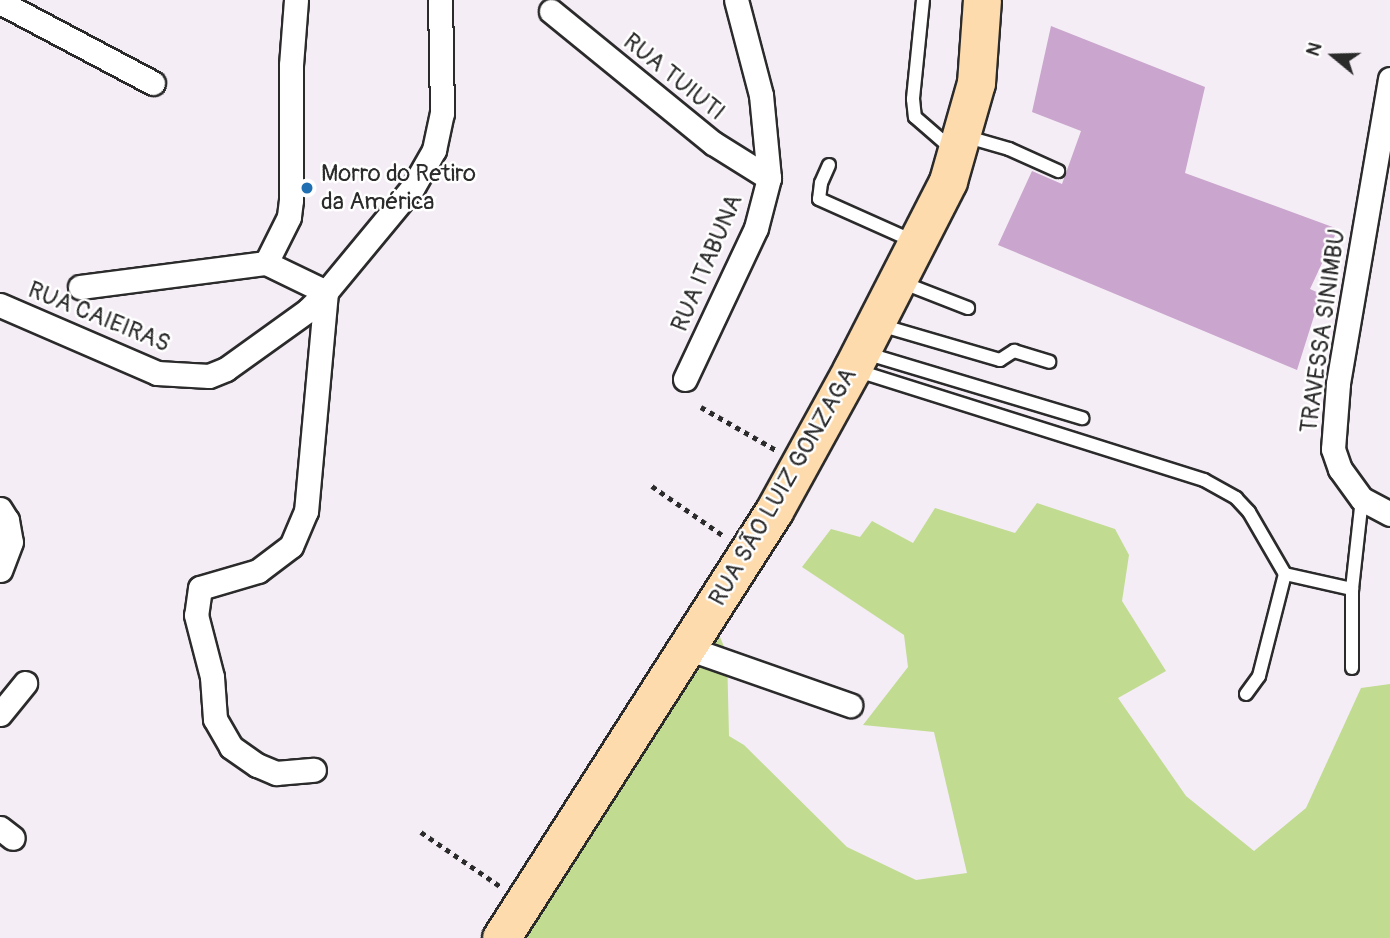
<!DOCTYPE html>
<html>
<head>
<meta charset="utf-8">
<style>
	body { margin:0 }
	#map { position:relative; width:1390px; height:938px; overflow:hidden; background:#f4edf5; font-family:Pangolin,sans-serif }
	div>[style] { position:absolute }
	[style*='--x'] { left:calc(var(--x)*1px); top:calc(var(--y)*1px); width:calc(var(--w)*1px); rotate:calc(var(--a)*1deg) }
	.green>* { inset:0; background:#c1db91 }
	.building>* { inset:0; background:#caa5cd }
	.path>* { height:4.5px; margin-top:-2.25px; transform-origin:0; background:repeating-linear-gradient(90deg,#2b2b2b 0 5px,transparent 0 10px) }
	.roads { filter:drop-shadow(2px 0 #2b2b2b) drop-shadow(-2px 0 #2b2b2b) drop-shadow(0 2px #2b2b2b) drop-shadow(0 -2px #2b2b2b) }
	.lane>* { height:12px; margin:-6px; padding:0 6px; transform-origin:6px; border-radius:6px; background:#fff }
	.street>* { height:23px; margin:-11.5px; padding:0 11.5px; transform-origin:11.5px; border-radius:11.5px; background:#fff }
	.primary>* { height:37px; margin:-18.5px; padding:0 18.5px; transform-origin:18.5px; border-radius:18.5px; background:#fedbac }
	.dots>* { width:19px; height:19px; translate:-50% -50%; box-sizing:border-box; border:4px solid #fff; border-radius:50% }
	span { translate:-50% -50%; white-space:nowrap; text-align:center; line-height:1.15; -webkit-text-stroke:5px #fff; paint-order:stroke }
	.street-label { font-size:24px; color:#2b2b2b }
	.poi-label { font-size:24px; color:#2b2b2b }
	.left { translate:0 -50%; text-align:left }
	.north { position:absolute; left:1299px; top:21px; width:70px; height:70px; -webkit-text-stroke:5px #fff; paint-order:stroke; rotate:289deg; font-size:19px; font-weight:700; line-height:28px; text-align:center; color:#2b2b2b }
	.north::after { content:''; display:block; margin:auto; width:24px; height:32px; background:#2b2b2b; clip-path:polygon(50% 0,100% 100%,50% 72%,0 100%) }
</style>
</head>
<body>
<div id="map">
	<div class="green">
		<div style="clip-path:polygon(1037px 503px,1115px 529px,1129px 555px,1122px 601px,1166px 671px,1118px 698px,1186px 796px,1254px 851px,1306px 808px,1361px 688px,1390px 684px,1390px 938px,491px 938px,699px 638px,720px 637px,727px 654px,729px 736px,744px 745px,847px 847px,916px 880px,967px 873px,934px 732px,863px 725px,908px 667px,904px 635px,802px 567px,831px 529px,860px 537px,872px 521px,913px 543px,935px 508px,1015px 533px)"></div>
	</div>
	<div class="building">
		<div style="clip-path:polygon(1051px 26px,1205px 87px,1185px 173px,1338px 229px,1310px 289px,1321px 294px,1297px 370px,998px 245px,1032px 171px,1062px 184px,1081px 131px,1032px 112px)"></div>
	</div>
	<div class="path">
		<div style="--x:701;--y:407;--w:86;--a:29.8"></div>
		<div style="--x:652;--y:486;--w:88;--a:34.8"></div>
		<div style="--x:421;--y:832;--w:96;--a:34.4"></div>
	</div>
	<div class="roads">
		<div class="lane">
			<div style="--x:923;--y:0;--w:100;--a:95.8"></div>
			<div style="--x:913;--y:99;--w:18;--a:84"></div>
			<div style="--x:915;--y:117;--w:50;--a:41"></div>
			<div style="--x:964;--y:136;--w:47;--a:16.1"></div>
			<div style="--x:1009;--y:149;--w:54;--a:24.2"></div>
			<div style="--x:829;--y:165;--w:20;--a:114"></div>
			<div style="--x:821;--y:183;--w:16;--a:97"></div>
			<div style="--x:819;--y:199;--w:103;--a:24.1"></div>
			<div style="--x:901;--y:282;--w:72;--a:21.2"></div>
			<div style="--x:880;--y:325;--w:125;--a:16.3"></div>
			<div style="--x:1000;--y:360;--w:17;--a:-33"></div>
			<div style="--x:1014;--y:351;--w:37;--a:17"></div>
			<div style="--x:865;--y:353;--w:227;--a:16.7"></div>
			<div style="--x:855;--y:370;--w:366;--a:17.5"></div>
			<div style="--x:1204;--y:480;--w:37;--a:29"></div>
			<div style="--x:1236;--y:498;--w:19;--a:47"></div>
			<div style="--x:1249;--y:512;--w:72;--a:59.9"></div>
			<div style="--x:1352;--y:668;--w:79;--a:-90"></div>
			<div style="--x:1352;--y:589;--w:91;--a:-83.7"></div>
			<div style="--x:1246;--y:694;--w:22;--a:-54"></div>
			<div style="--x:1259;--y:676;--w:105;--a:-75.7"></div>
			<div style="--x:1285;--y:574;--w:69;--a:12.6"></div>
		</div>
		<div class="street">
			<div style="--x:296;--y:0;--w:65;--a:94.4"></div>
			<div style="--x:291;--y:65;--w:135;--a:90"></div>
			<div style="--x:291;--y:200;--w:17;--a:97"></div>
			<div style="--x:289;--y:217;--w:51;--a:116.6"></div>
			<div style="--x:266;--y:263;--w:67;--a:25.8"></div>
			<div style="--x:326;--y:292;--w:220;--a:95.2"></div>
			<div style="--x:306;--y:511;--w:38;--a:113"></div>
			<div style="--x:291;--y:546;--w:41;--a:142.9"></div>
			<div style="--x:258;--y:571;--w:60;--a:163.7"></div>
			<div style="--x:200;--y:588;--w:27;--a:98"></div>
			<div style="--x:196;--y:615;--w:64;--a:75.5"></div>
			<div style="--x:212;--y:677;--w:42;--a:85.9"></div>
			<div style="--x:215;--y:719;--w:32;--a:60"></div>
			<div style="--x:231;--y:747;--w:32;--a:35"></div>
			<div style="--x:257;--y:765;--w:21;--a:23"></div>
			<div style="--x:276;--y:773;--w:38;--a:-5"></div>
			<div style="--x:0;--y:2;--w:173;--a:27.9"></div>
			<div style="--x:551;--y:11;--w:209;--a:39.2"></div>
			<div style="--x:713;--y:143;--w:66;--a:32"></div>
			<div style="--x:1390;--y:79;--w:309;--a:99.7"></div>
			<div style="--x:1338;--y:384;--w:65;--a:94.4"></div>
			<div style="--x:1333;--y:449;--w:21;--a:71"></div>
			<div style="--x:1340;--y:469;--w:37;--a:54"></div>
			<div style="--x:1362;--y:499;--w:32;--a:28"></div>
			<div style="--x:80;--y:287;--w:188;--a:-7.4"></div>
			<div style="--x:0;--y:305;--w:171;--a:23.4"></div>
			<div style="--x:157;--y:373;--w:52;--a:3.3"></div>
			<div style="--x:209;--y:376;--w:18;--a:-22"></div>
			<div style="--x:226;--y:369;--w:101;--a:-35.7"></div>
			<div style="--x:308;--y:310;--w:25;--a:-45"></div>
			<div style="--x:326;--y:292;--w:136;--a:-50.4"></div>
			<div style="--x:413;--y:187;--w:43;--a:-60.4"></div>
			<div style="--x:434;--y:150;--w:38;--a:-78"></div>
			<div style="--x:442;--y:113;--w:113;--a:-91"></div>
			<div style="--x:685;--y:379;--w:167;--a:-64.8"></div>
			<div style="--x:756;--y:228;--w:52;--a:-75.4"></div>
			<div style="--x:769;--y:178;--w:83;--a:-95.5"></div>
			<div style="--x:761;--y:95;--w:98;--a:-104.7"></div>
			<div style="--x:0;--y:509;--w:13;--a:58"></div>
			<div style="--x:7;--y:520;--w:22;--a:80"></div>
			<div style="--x:11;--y:542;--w:30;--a:111"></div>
			<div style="--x:687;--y:648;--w:173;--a:19.3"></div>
			<div style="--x:0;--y:714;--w:40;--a:-51"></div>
			<div style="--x:0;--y:828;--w:16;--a:38"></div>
		</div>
		<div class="primary">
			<div style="--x:501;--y:938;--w:507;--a:-57.41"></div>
			<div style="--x:774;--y:511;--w:162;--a:-61.2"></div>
			<div style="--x:852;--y:369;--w:211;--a:-62.9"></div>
			<div style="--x:948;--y:181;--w:102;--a:-74.1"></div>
			<div style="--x:976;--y:83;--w:83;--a:-85.9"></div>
		</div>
	</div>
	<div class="dots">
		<div style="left:307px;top:188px;background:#1f6fb2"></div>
	</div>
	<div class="street-label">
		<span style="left:674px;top:77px;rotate:39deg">RUA TUIUTI</span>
		<span style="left:707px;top:263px;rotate:-67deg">RUA ITABUNA</span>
		<span style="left:99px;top:317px;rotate:22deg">RUA CAIEIRAS</span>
		<span style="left:1323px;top:331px;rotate:-82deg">TRAVESSA SINIMBU</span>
		<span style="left:783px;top:487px;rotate:-60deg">RUA SÃO LUIZ GONZAGA</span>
	</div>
	<div class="poi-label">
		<span class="left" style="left:321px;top:188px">Morro do Retiro<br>da América</span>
	</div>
	<div class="north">N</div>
</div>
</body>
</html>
